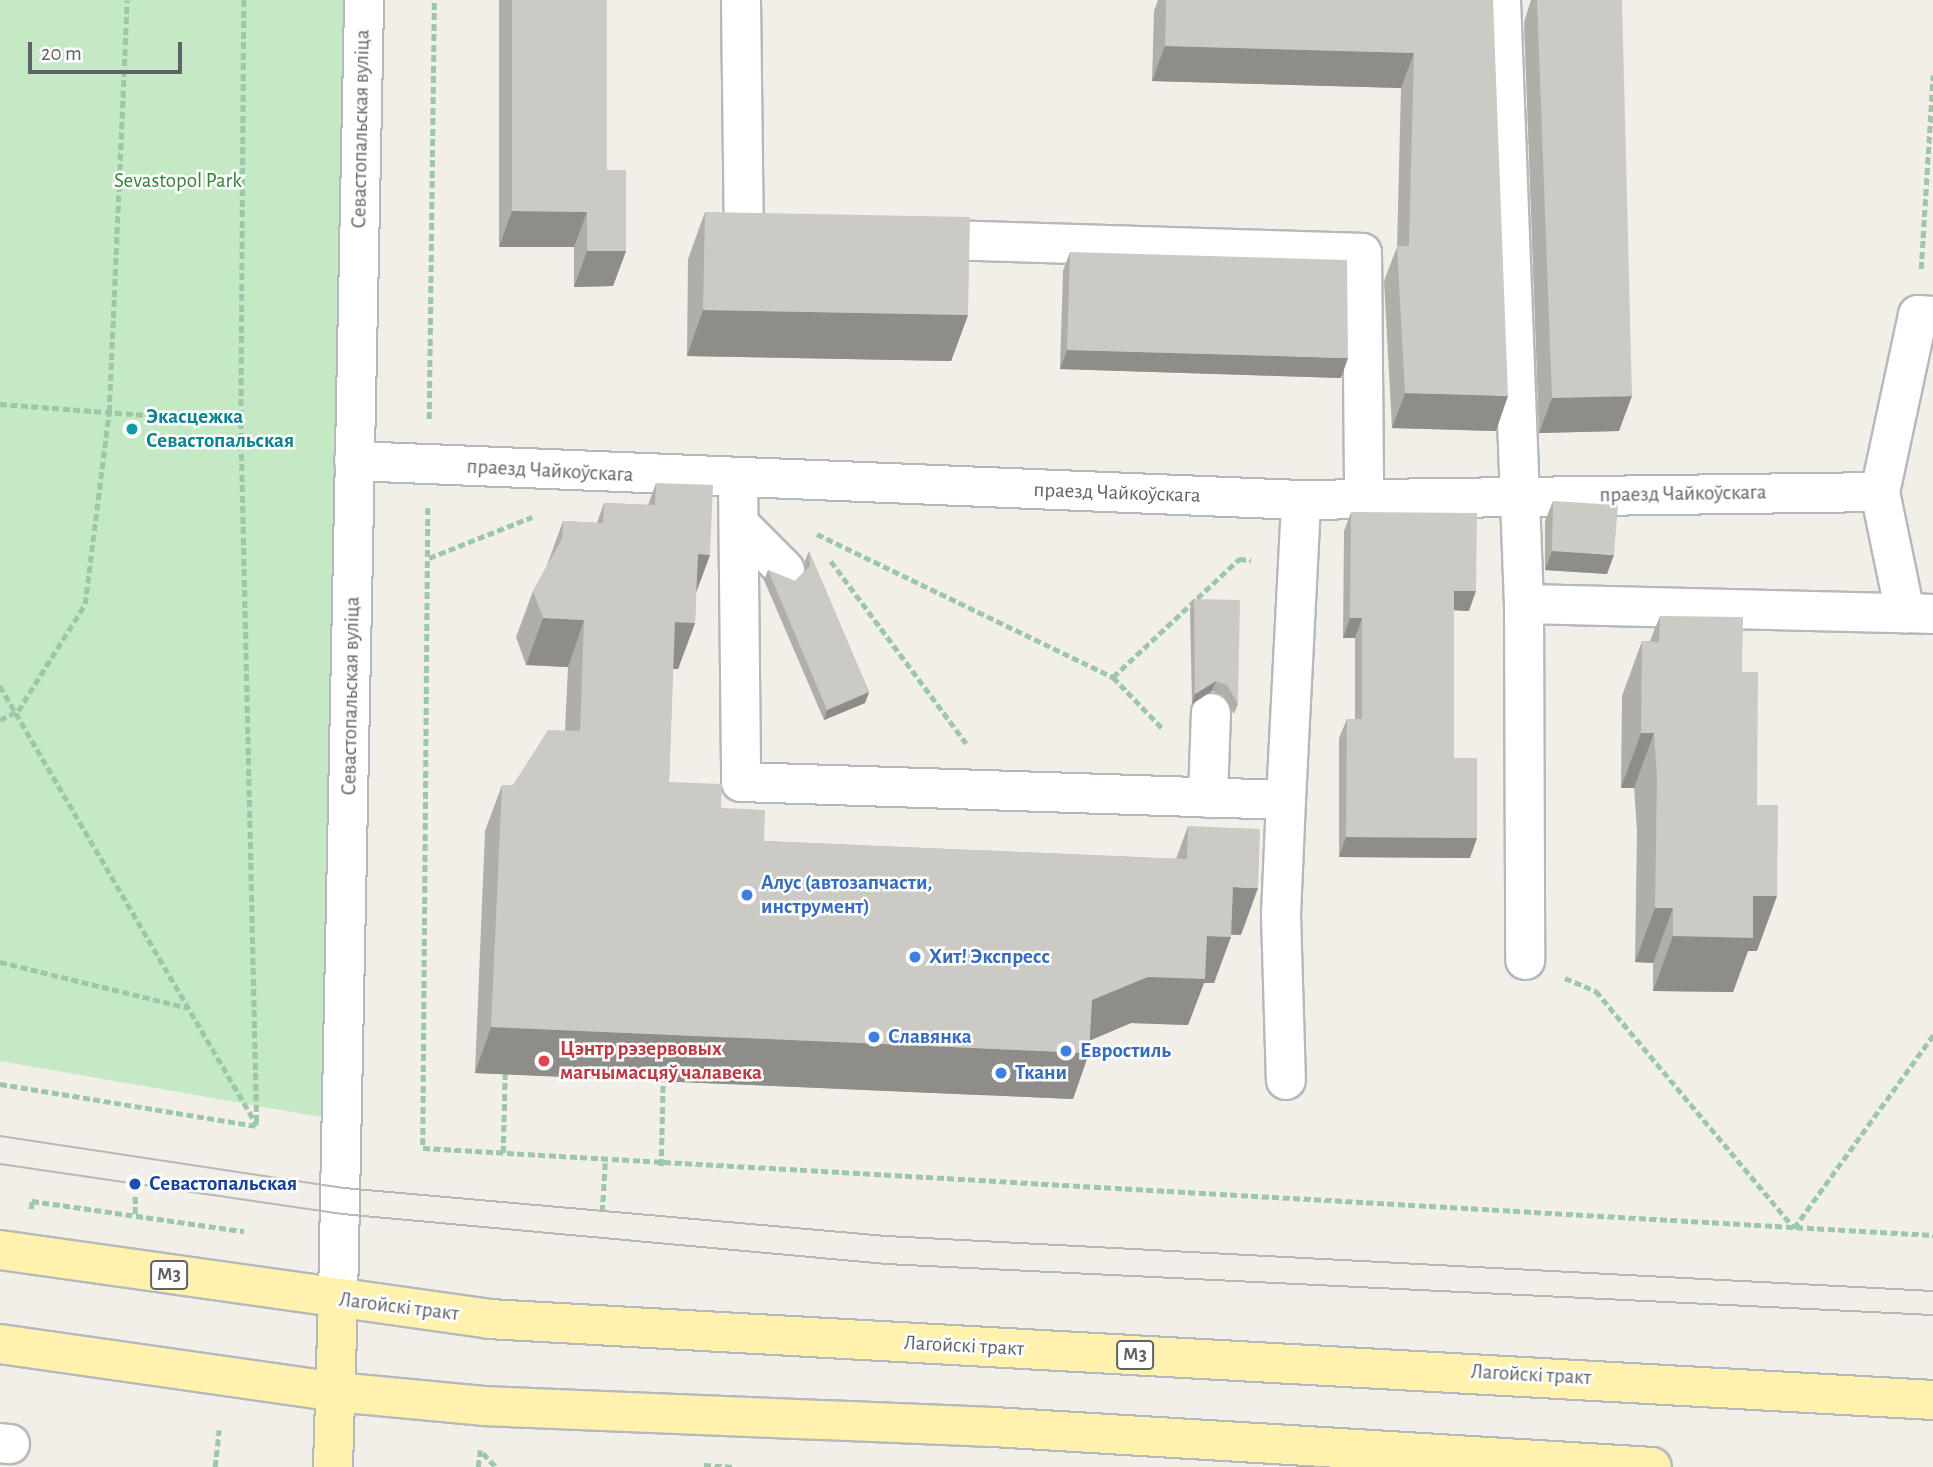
<!DOCTYPE html>
<html>
<head>
<meta charset="utf-8">
<style>
	body { margin:0 }
	#map { position:relative; width:1933px; height:1467px; overflow:hidden; background:#f1efe8; font-family:"Alegreya Sans",sans-serif }
	div>[style] { position:absolute }
	[style*='--x'] { left:calc(var(--x)*1px); top:calc(var(--y)*1px); width:calc(var(--w)*1px); rotate:calc(var(--a)*1deg) }
	.green>* { inset:0; background:#c5e8c5 }
	.path>* { height:4.5px; margin-top:-2.25px; transform-origin:0; background:repeating-linear-gradient(90deg,#9cc7a9 0 7px,transparent 0 10.5px) }
	.roads { filter:drop-shadow(2px 0 #b5b8bc) drop-shadow(-2px 0 #b5b8bc) drop-shadow(0 2px #b5b8bc) drop-shadow(0 -2px #b5b8bc) }
	.minor>* { height:38px; margin:-19px; padding:0 19px; transform-origin:19px; border-radius:19px; background:#fff }
	.major>* { height:38px; margin:-19px; padding:0 19px; transform-origin:19px; border-radius:19px; background:#fff2af }
	.tram>* { height:2px; margin:-1px; padding:0 1px; transform-origin:1px; border-radius:1px; background:#b6b7b8 }
	.wall>* { inset:0; background:#afaea9 }
	.shaded-wall>* { inset:0; background:#8f8d8a }
	.building>* { inset:0; background:#cccac5 }
	.dots>* { width:19px; height:19px; translate:-50% -50%; box-sizing:border-box; border:4px solid #fff; border-radius:50% }
	span { translate:-50% -50%; white-space:nowrap; text-align:center; line-height:1.15; -webkit-text-stroke:5px #fff; paint-order:stroke }
	.shield-label span { padding:2px 5px; background:#fff; border:2px solid; border-radius:5px; -webkit-text-stroke-width:0 }
	.shield-label { font-size:19px; color:#5f6368; font-weight:700 }
	.street-label { font-size:21px; color:#5f6368 }
	.park-label { font-size:21px; color:#348238 }
	.culture-label { font-size:21px; color:#0d838f; font-weight:700 }
	.left { translate:0 -50%; text-align:left }
	.shop-label { font-size:21px; color:#366cbe; font-weight:700 }
	.health-label { font-size:21px; color:#be3a42; font-weight:700 }
	.transit-label { font-size:21px; color:#164399; font-weight:700 }
	.scale { position:absolute; left:28px; top:42px; width:154px; height:32px; box-sizing:border-box; border:4px solid #5f6368; border-top:0; padding-left:9px; font-size:21px; line-height:24px; white-space:nowrap; color:#5f6368; -webkit-text-stroke:5px #fff; paint-order:stroke }
</style>
</head>
<body>
<div id="map">
	<div class="green">
		<div style="clip-path:polygon(0 0,361px 0,328px 1118px,0 1061px)"></div>
	</div>
	<div class="path">
		<div style="--x:244;--y:0;--w:422;--a:90.4"></div>
		<div style="--x:241;--y:422;--w:704;--a:88.7"></div>
		<div style="--x:1921;--y:269;--w:194;--a:-86.5"></div>
		<div style="--x:0;--y:404;--w:242;--a:4.3"></div>
		<div style="--x:429;--y:419;--w:419;--a:-89.3"></div>
		<div style="--x:428;--y:508;--w:640;--a:90.45"></div>
		<div style="--x:423;--y:1148;--w:1513;--a:3.3"></div>
		<div style="--x:817;--y:534;--w:329;--a:25.8"></div>
		<div style="--x:1113;--y:677;--w:72;--a:46.1"></div>
		<div style="--x:429;--y:558;--w:111;--a:-21.7"></div>
		<div style="--x:831;--y:561;--w:227;--a:53.4"></div>
		<div style="--x:1113;--y:677;--w:173;--a:-43.1"></div>
		<div style="--x:1239;--y:559;--w:12;--a:5"></div>
		<div style="--x:0;--y:686;--w:509;--a:59.65"></div>
		<div style="--x:0;--y:720;--w:20;--a:-27"></div>
		<div style="--x:18;--y:711;--w:126;--a:-57.9"></div>
		<div style="--x:85;--y:604;--w:193;--a:-82.9"></div>
		<div style="--x:109;--y:412;--w:412;--a:-87.5"></div>
		<div style="--x:0;--y:962;--w:194;--a:13.7"></div>
		<div style="--x:1565;--y:978;--w:34;--a:23"></div>
		<div style="--x:1596;--y:991;--w:309;--a:50.1"></div>
		<div style="--x:1794;--y:1228;--w:238;--a:-54.2"></div>
		<div style="--x:0;--y:1084;--w:259;--a:9.3"></div>
		<div style="--x:503;--y:1153;--w:80;--a:-88.6"></div>
		<div style="--x:661;--y:1166;--w:86;--a:-88.7"></div>
		<div style="--x:31;--y:1209;--w:8;--a:-83"></div>
		<div style="--x:32;--y:1201;--w:214;--a:8.1"></div>
		<div style="--x:602;--y:1212;--w:49;--a:-86.5"></div>
		<div style="--x:135;--y:1214;--w:30;--a:-90"></div>
		<div style="--x:483;--y:1453;--w:19;--a:47"></div>
		<div style="--x:704;--y:1465;--w:30;--a:4"></div>
		<div style="--x:215;--y:1467;--w:37;--a:-84"></div>
		<div style="--x:478;--y:1467;--w:17;--a:-83"></div>
	</div>
	<div class="roads">
		<div class="minor">
			<div style="--x:741;--y:0;--w:234;--a:89.3"></div>
			<div style="--x:744;--y:234;--w:32;--a:2"></div>
			<div style="--x:1501;--y:0;--w:604;--a:87.82"></div>
			<div style="--x:1524;--y:604;--w:356;--a:89.8"></div>
			<div style="--x:917;--y:239;--w:445;--a:1.8"></div>
			<div style="--x:1362;--y:253;--w:245;--a:89.5"></div>
			<div style="--x:1933;--y:316;--w:15;--a:-176"></div>
			<div style="--x:1918;--y:315;--w:181;--a:102.1"></div>
			<div style="--x:1880;--y:492;--w:124;--a:78.3"></div>
			<div style="--x:1905;--y:613;--w:28;--a:2"></div>
			<div style="--x:354;--y:461;--w:948;--a:2.36"></div>
			<div style="--x:1301;--y:500;--w:579;--a:-0.79"></div>
			<div style="--x:738;--y:480;--w:302;--a:89.4"></div>
			<div style="--x:741;--y:782;--w:545;--a:1.89"></div>
			<div style="--x:1286;--y:800;--w:300;--a:-87.1"></div>
			<div style="--x:739;--y:524;--w:65;--a:45"></div>
			<div style="--x:1524;--y:604;--w:381;--a:1.4"></div>
			<div style="--x:1208;--y:798;--w:85;--a:-88"></div>
			<div style="--x:1286;--y:800;--w:115;--a:92.5"></div>
			<div style="--x:1281;--y:915;--w:165;--a:88.3"></div>
			<div style="--x:338;--y:1299;--w:1299;--a:-88.85"></div>
			<div style="--x:0;--y:1443;--w:10;--a:6"></div>
		</div>
		<div class="major">
			<div style="--x:0;--y:1250;--w:494;--a:8"></div>
			<div style="--x:489;--y:1319;--w:1446;--a:3.21"></div>
			<div style="--x:0;--y:1344;--w:339;--a:8.1"></div>
			<div style="--x:336;--y:1392;--w:148;--a:5.4"></div>
			<div style="--x:483;--y:1406;--w:510;--a:2.36"></div>
			<div style="--x:993;--y:1427;--w:660;--a:3.47"></div>
			<div style="--x:333;--y:1467;--w:168;--a:-88.3"></div>
		</div>
	</div>
	<div class="tram">
		<div style="--x:0;--y:1136;--w:348;--a:8.6"></div>
		<div style="--x:344;--y:1188;--w:544;--a:5.06"></div>
		<div style="--x:886;--y:1236;--w:1048;--a:3.01"></div>
		<div style="--x:0;--y:1164;--w:346;--a:8.3"></div>
		<div style="--x:342;--y:1214;--w:546;--a:5.25"></div>
		<div style="--x:886;--y:1264;--w:1048;--a:2.79"></div>
	</div>
	<div class="wall">
		<div style="clip-path:polygon(499px 0,607px 0,607px 170px,626px 251px,613px 286px,574px 287px,574px 247px,499px 247px)"></div>
		<div style="clip-path:polygon(1158px 0,1493px 0,1496px 431px,1392px 428px,1384px 281px,1397px 247px,1401px 88px,1152px 81px,1154px 11px)"></div>
		<div style="clip-path:polygon(1531px 0,1622px 0,1619px 431px,1539px 433px,1524px 22px)"></div>
		<div style="clip-path:polygon(705px 212px,968px 315px,951px 361px,687px 356px,688px 259px)"></div>
		<div style="clip-path:polygon(1070px 252px,1341px 378px,1060px 369px,1063px 271px)"></div>
		<div style="clip-path:polygon(656px 483px,710px 555px,696px 592px,695px 623px,678px 669px,673px 669px,669px 782px,721px 808px,764px 841px,1176px 859px,1188px 826px,1241px 935px,1231px 934px,1214px 983px,1204px 983px,1188px 1025px,1131px 1023px,1090px 1040px,1089px 1053px,1073px 1099px,475px 1073px,485px 831px,502px 785px,513px 785px,565px 730px,568px 667px,526px 665px,516px 637px,533px 591px,546px 568px,563px 521px,597px 523px,604px 503px,648px 505px)"></div>
		<div style="clip-path:polygon(1553px 501px,1607px 574px,1545px 570px,1545px 521px)"></div>
		<div style="clip-path:polygon(1351px 512px,1469px 611px,1454px 610px,1454px 758px,1470px 858px,1339px 857px,1339px 738px,1347px 719px,1355px 719px,1355px 638px,1343px 638px,1344px 531px)"></div>
		<div style="clip-path:polygon(809px 551px,869px 692px,865px 703px,824px 720px,764px 580px,768px 570px,795px 581px,806px 570px,805px 561px)"></div>
		<div style="clip-path:polygon(1194px 599px,1238px 704px,1234px 714px,1223px 695px,1212px 691px,1192px 704px,1190px 609px)"></div>
		<div style="clip-path:polygon(1660px 616px,1742px 672px,1757px 805px,1757px 951px,1748px 951px,1733px 992px,1653px 991px,1653px 963px,1635px 962px,1637px 831px,1634px 788px,1621px 788px,1622px 696px,1642px 641px,1650px 641px)"></div>
	</div>
	<div class="shaded-wall">
		<div style="clip-path:polygon(1165px 46px,1414px 53px,1401px 88px,1152px 81px)"></div>
		<div style="clip-path:polygon(512px 211px,587px 212px,574px 247px,499px 247px)"></div>
		<div style="clip-path:polygon(587px 251px,626px 251px,613px 286px,574px 287px)"></div>
		<div style="clip-path:polygon(703px 310px,968px 315px,951px 361px,687px 356px)"></div>
		<div style="clip-path:polygon(1067px 350px,1348px 358px,1341px 378px,1060px 369px)"></div>
		<div style="clip-path:polygon(1405px 393px,1508px 396px,1496px 431px,1392px 428px)"></div>
		<div style="clip-path:polygon(1632px 396px,1619px 431px,1539px 433px,1552px 398px)"></div>
		<div style="clip-path:polygon(1552px 551px,1614px 555px,1607px 574px,1545px 570px)"></div>
		<div style="clip-path:polygon(698px 554px,710px 555px,693px 601px)"></div>
		<div style="clip-path:polygon(1454px 591px,1476px 591px,1469px 611px,1447px 610px)"></div>
		<div style="clip-path:polygon(543px 618px,584px 620px,568px 667px,526px 665px)"></div>
		<div style="clip-path:polygon(1350px 618px,1362px 618px,1355px 638px,1343px 638px)"></div>
		<div style="clip-path:polygon(675px 622px,695px 623px,678px 669px,658px 668px)"></div>
		<div style="clip-path:polygon(1216px 681px,1212px 691px,1192px 704px,1195px 694px)"></div>
		<div style="clip-path:polygon(869px 692px,865px 703px,824px 720px,827px 710px)"></div>
		<div style="clip-path:polygon(1641px 733px,1654px 733px,1634px 788px,1621px 788px)"></div>
		<div style="clip-path:polygon(1346px 837px,1477px 838px,1470px 858px,1339px 857px)"></div>
		<div style="clip-path:polygon(1233px 887px,1258px 888px,1241px 935px,1216px 934px)"></div>
		<div style="clip-path:polygon(1753px 896px,1777px 896px,1757px 951px,1748px 951px,1733px 992px,1653px 991px,1673px 936px)"></div>
		<div style="clip-path:polygon(1655px 908px,1673px 908px,1653px 963px,1635px 962px)"></div>
		<div style="clip-path:polygon(1207px 936px,1231px 937px,1214px 983px,1204px 983px,1188px 1025px,1131px 1023px,1075px 1047px,1092px 1000px)"></div>
		<div style="clip-path:polygon(491px 1027px,1089px 1053px,1073px 1099px,475px 1073px)"></div>
	</div>
	<div class="building">
		<div style="clip-path:polygon(512px 0,607px 0,607px 170px,626px 170px,626px 251px,587px 251px,587px 212px,512px 211px)"></div>
		<div style="clip-path:polygon(1166px 0,1493px 0,1508px 396px,1405px 393px,1397px 246px,1409px 246px,1414px 53px,1165px 46px)"></div>
		<div style="clip-path:polygon(1537px 0,1622px 0,1632px 396px,1552px 398px)"></div>
		<div style="clip-path:polygon(705px 212px,970px 217px,968px 315px,703px 310px)"></div>
		<div style="clip-path:polygon(1070px 252px,1347px 260px,1348px 358px,1067px 350px)"></div>
		<div style="clip-path:polygon(656px 483px,713px 485px,710px 555px,698px 554px,695px 623px,675px 622px,669px 782px,722px 784px,721px 808px,765px 810px,764px 841px,1187px 859px,1188px 826px,1260px 829px,1258px 888px,1233px 887px,1231px 937px,1207px 936px,1205px 979px,1148px 977px,1092px 1000px,1089px 1053px,491px 1027px,502px 785px,513px 785px,548px 730px,580px 731px,584px 620px,543px 618px,533px 591px,562px 539px,563px 521px,603px 523px,604px 503px,655px 505px)"></div>
		<div style="clip-path:polygon(1553px 501px,1618px 505px,1614px 555px,1552px 551px)"></div>
		<div style="clip-path:polygon(1351px 512px,1477px 513px,1476px 591px,1454px 591px,1454px 758px,1477px 758px,1477px 838px,1346px 837px,1347px 719px,1362px 719px,1362px 618px,1350px 618px)"></div>
		<div style="clip-path:polygon(809px 551px,869px 692px,827px 710px,768px 570px,795px 581px,810px 566px)"></div>
		<div style="clip-path:polygon(1194px 599px,1240px 600px,1238px 704px,1227px 685px,1216px 681px,1195px 694px)"></div>
		<div style="clip-path:polygon(1660px 616px,1743px 617px,1742px 672px,1758px 672px,1757px 805px,1778px 805px,1777px 896px,1753px 896px,1753px 938px,1673px 936px,1673px 908px,1655px 908px,1657px 777px,1654px 733px,1641px 733px,1642px 641px,1659px 642px)"></div>
	</div>
	<div class="dots">
		<div style="left:132px;top:429px;background:#0f9aa8"></div>
		<div style="left:747px;top:895px;background:#3f7fe0"></div>
		<div style="left:915px;top:957px;background:#3f7fe0"></div>
		<div style="left:874px;top:1037px;background:#3f7fe0"></div>
		<div style="left:1066px;top:1051px;background:#3f7fe0"></div>
		<div style="left:544px;top:1061px;background:#e0444e"></div>
		<div style="left:1001px;top:1073px;background:#3f7fe0"></div>
		<div style="left:135px;top:1184px;background:#1a4fb4"></div>
	</div>
	<div class="shield-label">
		<span style="left:169px;top:1275px">М3</span>
		<span style="left:1135px;top:1355px">М3</span>
	</div>
	<div class="street-label">
		<span style="left:361px;top:129px;rotate:-89deg">Севастопальская вуліца</span>
		<span style="left:550px;top:471px;rotate:3deg">праезд Чайкоўскага</span>
		<span style="left:1117px;top:493px;rotate:2deg">праезд Чайкоўскага</span>
		<span style="left:1683px;top:494px;rotate:-1deg">праезд Чайкоўскага</span>
		<span style="left:351px;top:696px;rotate:-89deg">Севастопальская вуліца</span>
		<span style="left:399px;top:1307px;rotate:7deg">Лагойскі тракт</span>
		<span style="left:964px;top:1346px;rotate:3deg">Лагойскі тракт</span>
		<span style="left:1531px;top:1375px;rotate:3deg">Лагойскі тракт</span>
	</div>
	<div class="park-label">
		<span style="left:178px;top:181px">Sevastopol Park</span>
	</div>
	<div class="culture-label">
		<span class="left" style="left:146px;top:429px">Экасцежка<br>Севастопальская</span>
	</div>
	<div class="shop-label">
		<span class="left" style="left:761px;top:895px">Алус (автозапчасти,<br>инструмент)</span>
		<span class="left" style="left:929px;top:957px">Хит! Экспресс</span>
		<span class="left" style="left:888px;top:1037px">Славянка</span>
		<span class="left" style="left:1080px;top:1051px">Евростиль</span>
		<span class="left" style="left:1015px;top:1073px">Ткани</span>
	</div>
	<div class="health-label">
		<span class="left" style="left:560px;top:1061px">Цэнтр рэзервовых<br>магчымасцяў чалавека</span>
	</div>
	<div class="transit-label">
		<span class="left" style="left:149px;top:1184px">Севастопальская</span>
	</div>
	<div class="scale">20 m</div>
</div>
</body>
</html>
